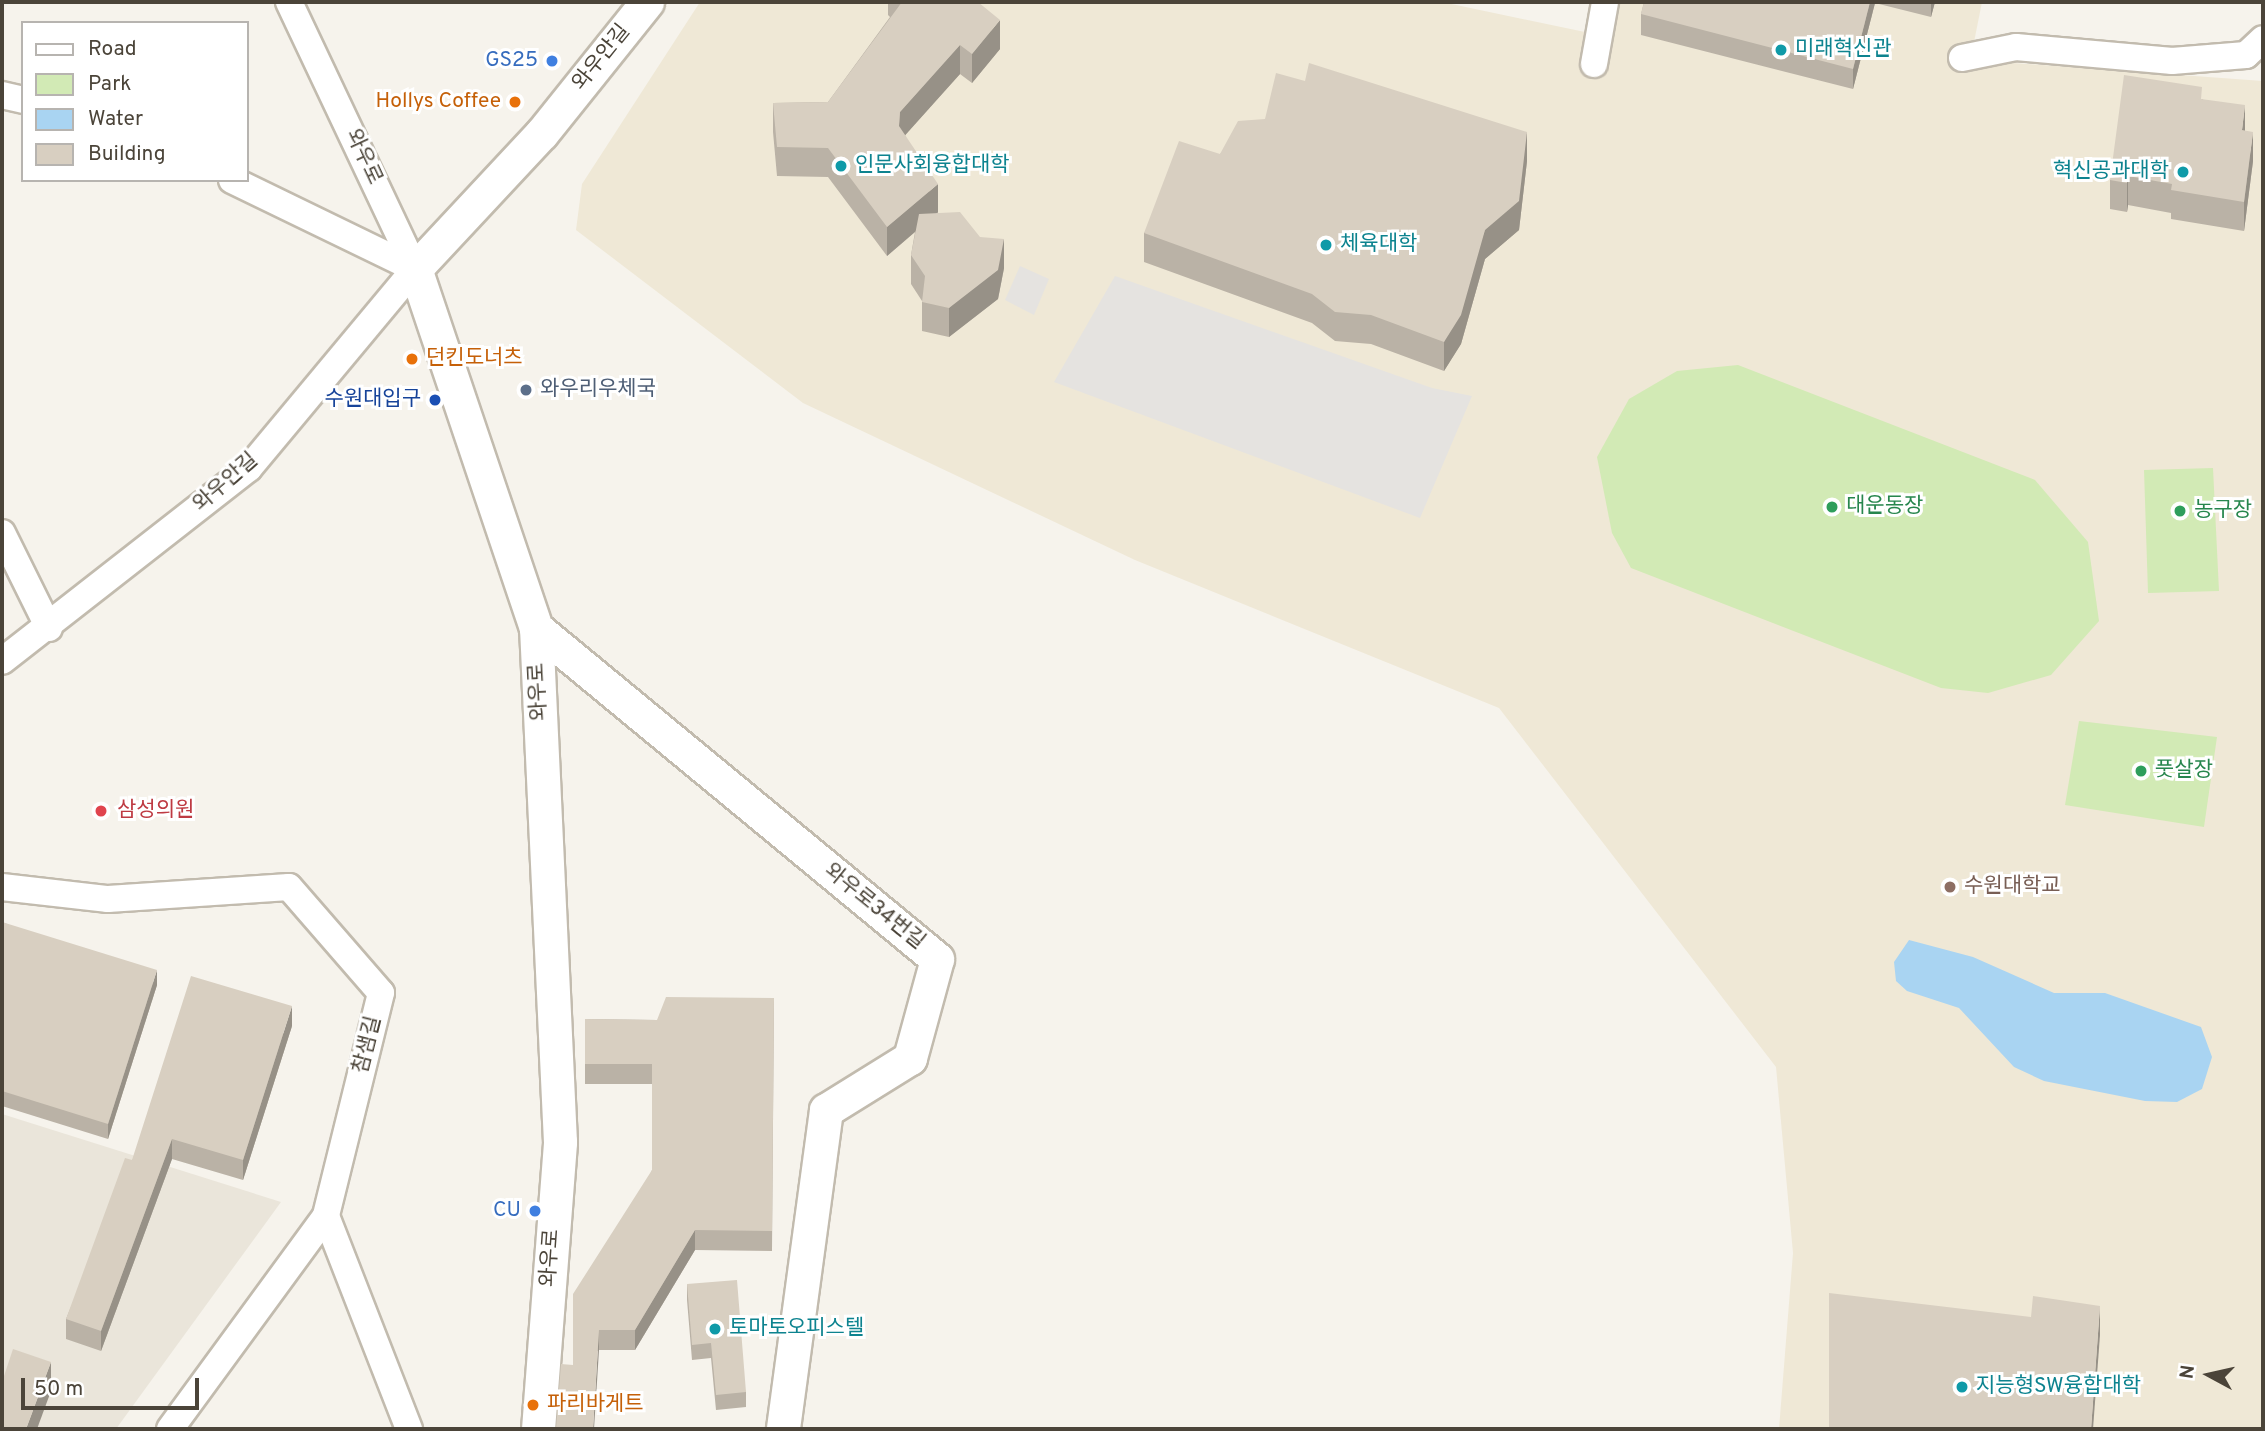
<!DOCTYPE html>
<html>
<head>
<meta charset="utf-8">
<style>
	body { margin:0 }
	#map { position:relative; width:2265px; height:1431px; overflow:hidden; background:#f6f3ec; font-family:Overpass,"Noto Sans KR",sans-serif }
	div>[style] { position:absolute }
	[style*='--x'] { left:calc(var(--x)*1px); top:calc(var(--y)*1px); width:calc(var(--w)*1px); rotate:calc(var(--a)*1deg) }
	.residential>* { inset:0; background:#eae5da }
	.education>* { inset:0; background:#efe8d6 }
	.green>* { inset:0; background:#d2eab5 }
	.parking>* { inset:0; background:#e5e3e0 }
	.water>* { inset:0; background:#a9d4f2 }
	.roads { filter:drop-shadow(2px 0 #c2bbae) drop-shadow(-2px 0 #c2bbae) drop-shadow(0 2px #c2bbae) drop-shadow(0 -2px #c2bbae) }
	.minor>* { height:26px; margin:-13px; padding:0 13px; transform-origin:13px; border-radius:13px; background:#fff }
	.tertiary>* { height:33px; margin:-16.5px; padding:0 16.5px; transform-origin:16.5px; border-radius:16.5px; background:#fff }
	.wall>* { inset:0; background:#bab2a6 }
	.shaded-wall>* { inset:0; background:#979187 }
	.building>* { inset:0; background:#d8cfc1 }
	.dots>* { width:19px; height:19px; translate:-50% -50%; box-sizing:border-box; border:4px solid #fff; border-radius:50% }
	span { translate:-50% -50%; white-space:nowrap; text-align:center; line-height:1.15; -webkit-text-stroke:6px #fff; paint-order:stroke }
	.culture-label { font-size:21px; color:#0d838f }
	.left { translate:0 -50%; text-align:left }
	.right { translate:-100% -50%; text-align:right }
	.street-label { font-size:21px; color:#4b4439 }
	.shop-label { font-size:21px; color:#366cbe }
	.food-label { font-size:21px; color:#c56008 }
	.service-label { font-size:21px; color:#4e5e75 }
	.transit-label { font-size:21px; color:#164399 }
	.leisure-label { font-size:21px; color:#27864d }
	.health-label { font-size:21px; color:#be3a42 }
	.education-label { font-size:21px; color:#785e54 }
	.frame { position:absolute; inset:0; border:4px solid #4b4439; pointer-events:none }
	.legend { position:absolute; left:21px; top:21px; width:228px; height:161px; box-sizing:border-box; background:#fff; border:2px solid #b7b4b0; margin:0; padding:9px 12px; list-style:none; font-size:21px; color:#4b4439 }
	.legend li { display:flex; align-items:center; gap:14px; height:35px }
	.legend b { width:35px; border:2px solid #b7b4b0 }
	.north { position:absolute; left:2174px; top:1340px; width:70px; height:70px; -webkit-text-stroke:5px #fff; paint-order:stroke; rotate:278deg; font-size:19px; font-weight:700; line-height:28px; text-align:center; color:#4b4439 }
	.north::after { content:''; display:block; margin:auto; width:24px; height:32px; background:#4b4439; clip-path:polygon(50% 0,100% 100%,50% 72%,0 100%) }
	.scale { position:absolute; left:21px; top:1378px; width:178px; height:32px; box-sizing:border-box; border:4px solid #4b4439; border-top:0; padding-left:9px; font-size:21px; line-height:24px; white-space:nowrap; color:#4b4439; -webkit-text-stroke:5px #fff; paint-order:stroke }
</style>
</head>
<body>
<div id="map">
	<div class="residential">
		<div style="clip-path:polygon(2px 1114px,281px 1202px,116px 1429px,2px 1429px)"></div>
	</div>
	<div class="education">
		<div style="clip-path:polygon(700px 2px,1442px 2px,1604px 36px,1614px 2px,1982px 2px,1973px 47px,2013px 63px,2263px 81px,2263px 1429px,1779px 1429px,1793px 1253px,1776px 1067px,1499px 708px,1135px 560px,803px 403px,576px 230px,582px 184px)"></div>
	</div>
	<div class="green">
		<div style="clip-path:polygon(1738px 365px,2035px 480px,2088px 542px,2099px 621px,2051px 675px,1988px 693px,1941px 688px,1631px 568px,1612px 533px,1597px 457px,1629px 399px,1677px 371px)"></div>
		<div style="clip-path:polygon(2213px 468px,2219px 591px,2148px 593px,2144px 470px)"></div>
		<div style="clip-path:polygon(2079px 721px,2217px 737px,2204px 827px,2065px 805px)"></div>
	</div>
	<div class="parking">
		<div style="clip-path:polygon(1020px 266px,1049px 279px,1034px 315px,1005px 300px)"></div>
		<div style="clip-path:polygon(1115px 276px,1432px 388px,1472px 396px,1420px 518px,1054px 382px)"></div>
	</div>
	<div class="water">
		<div style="clip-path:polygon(1909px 940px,1973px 957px,2054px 993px,2105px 993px,2201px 1027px,2212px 1057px,2202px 1089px,2177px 1102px,2145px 1101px,2044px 1081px,2014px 1067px,1959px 1008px,1907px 991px,1896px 981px,1894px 962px)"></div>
	</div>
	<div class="roads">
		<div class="minor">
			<div style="--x:289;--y:2;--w:295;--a:64.7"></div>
			<div style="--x:1962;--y:58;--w:55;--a:-11.5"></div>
			<div style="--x:2016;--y:47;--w:157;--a:5.1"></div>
			<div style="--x:2172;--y:61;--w:74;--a:-4.6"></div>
			<div style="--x:2246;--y:55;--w:23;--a:-43"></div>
			<div style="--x:1594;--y:64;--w:63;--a:-79.9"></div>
			<div style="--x:2;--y:95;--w:22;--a:13"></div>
			<div style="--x:232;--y:180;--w:203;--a:25.9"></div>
			<div style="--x:2;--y:533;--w:106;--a:63.7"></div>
			<div style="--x:2;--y:661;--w:313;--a:-38"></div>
			<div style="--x:249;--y:468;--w:259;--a:-50.2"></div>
			<div style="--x:2;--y:887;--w:107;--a:6.5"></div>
			<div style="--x:108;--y:899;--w:181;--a:-3.8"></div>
			<div style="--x:289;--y:887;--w:140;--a:49"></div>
			<div style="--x:381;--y:993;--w:230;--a:103.9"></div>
			<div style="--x:326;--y:1216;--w:264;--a:126.2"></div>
			<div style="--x:326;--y:1216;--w:229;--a:68.7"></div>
		</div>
		<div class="tertiary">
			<div style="--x:536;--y:628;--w:520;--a:39.54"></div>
			<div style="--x:937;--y:959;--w:103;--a:105.3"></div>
			<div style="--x:910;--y:1058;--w:99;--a:148.2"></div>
			<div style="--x:826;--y:1110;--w:322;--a:97.7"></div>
			<div style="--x:538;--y:1429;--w:288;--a:-85.6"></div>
			<div style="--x:560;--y:1142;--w:515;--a:-92.67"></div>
			<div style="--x:536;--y:628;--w:379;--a:-108.6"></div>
			<div style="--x:415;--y:269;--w:186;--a:-47"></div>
			<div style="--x:542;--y:133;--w:168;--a:-51.3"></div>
		</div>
	</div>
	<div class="wall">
		<div style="clip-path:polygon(888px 2px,978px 2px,1000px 49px,972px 83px,960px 74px,905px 135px,938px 212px,938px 213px,1004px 268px,998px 299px,949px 337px,922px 331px,922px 301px,911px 284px,911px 255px,915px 232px,887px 256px,828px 177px,777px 176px,773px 132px,773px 103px,828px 102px,890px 17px,888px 15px)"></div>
		<div style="clip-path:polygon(1644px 2px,1935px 2px,1931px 17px,1875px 3px,1853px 89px,1641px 35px,1641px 14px)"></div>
		<div style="clip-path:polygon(2202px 99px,2245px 131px,2253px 161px,2244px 231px,2171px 219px,2171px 213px,2128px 205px,2127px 212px,2110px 209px,2110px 180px)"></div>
		<div style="clip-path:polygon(1265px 119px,1527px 161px,1519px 230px,1485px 259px,1461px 344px,1444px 371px,1371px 344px,1335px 341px,1312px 323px,1144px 262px,1144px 233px,1220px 154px)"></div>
		<div style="clip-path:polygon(2px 922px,157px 985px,108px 1139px,2px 1106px)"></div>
		<div style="clip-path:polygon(774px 998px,772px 1251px,695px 1250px,635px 1350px,599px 1350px,573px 1365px,652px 1170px,652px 1084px,585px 1084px,585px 1019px,657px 1020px)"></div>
		<div style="clip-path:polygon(292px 1026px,243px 1180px,172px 1159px,101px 1351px,66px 1339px,66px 1319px,132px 1160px)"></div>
		<div style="clip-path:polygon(687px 1284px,746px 1392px,746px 1407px,716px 1410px,711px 1358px,692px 1360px,687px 1300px)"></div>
	</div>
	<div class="shaded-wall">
		<div style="clip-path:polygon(1870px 2px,1875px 2px,1875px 3px,1853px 89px,1853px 69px)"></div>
		<div style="clip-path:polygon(1931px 2px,1935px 2px,1931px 17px)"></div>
		<div style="clip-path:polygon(1000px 20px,1000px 49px,972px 83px,972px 54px)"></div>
		<div style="clip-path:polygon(960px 45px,960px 74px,900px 141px,899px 126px,900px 112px)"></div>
		<div style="clip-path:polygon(2245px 105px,2245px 134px,2242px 130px)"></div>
		<div style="clip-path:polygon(1527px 132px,1527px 161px,1519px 230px,1485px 259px,1461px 344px,1444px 371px,1444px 342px,1485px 230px)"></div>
		<div style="clip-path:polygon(2253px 132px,2253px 161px,2244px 231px,2244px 202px)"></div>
		<div style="clip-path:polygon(2128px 176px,2128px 205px,2127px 212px,2127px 183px)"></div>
		<div style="clip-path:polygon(938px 184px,938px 212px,887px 256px,887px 227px)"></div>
		<div style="clip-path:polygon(1004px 239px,1004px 268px,998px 299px,949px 337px,949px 308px)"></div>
		<div style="clip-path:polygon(157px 970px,157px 985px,108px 1139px,108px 1124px)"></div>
		<div style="clip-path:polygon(292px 1006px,292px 1026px,243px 1180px,243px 1160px)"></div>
		<div style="clip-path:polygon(172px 1139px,172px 1159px,101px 1351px,101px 1331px)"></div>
		<div style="clip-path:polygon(695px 1230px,695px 1250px,635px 1350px,635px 1330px)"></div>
		<div style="clip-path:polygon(3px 1288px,3px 1317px,2px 1321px,2px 1292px)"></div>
		<div style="clip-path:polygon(2100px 1306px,2100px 1335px,2093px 1429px,2091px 1429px)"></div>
		<div style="clip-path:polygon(599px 1330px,599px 1350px,594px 1429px,593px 1429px)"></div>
		<div style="clip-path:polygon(51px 1362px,51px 1391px,37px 1429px,26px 1429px)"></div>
	</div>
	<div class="building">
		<div style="clip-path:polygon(902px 2px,978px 2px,1000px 20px,972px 54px,960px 45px,900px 112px,899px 126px,938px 184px,887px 227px,828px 148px,777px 147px,773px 103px,828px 102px)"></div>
		<div style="clip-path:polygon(1644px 2px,1870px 2px,1853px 69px,1641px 14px)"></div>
		<div style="clip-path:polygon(1309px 63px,1527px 132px,1519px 201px,1485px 230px,1461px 315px,1444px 342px,1371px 315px,1335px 312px,1312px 294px,1144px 233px,1179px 141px,1220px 154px,1238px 121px,1265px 119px,1276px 73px,1305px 81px)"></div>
		<div style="clip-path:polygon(2124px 75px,2202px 87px,2201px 99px,2245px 105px,2242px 130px,2253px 132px,2244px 202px,2171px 190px,2172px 184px,2128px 176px,2127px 183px,2110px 180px)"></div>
		<div style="clip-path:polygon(960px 212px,980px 237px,1004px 239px,998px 270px,949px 308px,922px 302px,925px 276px,911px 255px,919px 214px)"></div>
		<div style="clip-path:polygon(2px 922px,157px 970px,108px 1124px,2px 1091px)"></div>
		<div style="clip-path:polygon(191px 976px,292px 1006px,243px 1160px,172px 1139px,101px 1331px,66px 1319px,125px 1158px,132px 1160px)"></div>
		<div style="clip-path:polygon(666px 997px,774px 998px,772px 1231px,695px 1230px,635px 1330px,599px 1330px,593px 1429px,556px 1429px,561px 1364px,573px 1365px,573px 1294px,652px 1170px,652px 1064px,585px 1064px,585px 1019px,657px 1020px)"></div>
		<div style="clip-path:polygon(737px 1280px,746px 1392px,716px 1395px,711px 1343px,692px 1345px,687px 1284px)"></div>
		<div style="clip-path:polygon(1829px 1293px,2031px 1317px,2033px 1296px,2100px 1306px,2091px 1429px,1829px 1429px)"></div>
		<div style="clip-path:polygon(13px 1349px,51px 1362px,26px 1429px,2px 1429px,2px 1382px)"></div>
	</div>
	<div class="dots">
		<div style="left:1781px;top:50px;background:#0f9aa8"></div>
		<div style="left:552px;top:61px;background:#3f7fe0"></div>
		<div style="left:515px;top:102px;background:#e8710a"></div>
		<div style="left:841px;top:166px;background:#0f9aa8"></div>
		<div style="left:2183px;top:172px;background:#0f9aa8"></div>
		<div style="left:1326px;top:245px;background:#0f9aa8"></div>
		<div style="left:412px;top:359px;background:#e8710a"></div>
		<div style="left:526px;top:390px;background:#5c6f8a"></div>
		<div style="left:435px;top:400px;background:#1a4fb4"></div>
		<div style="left:1832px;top:507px;background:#2e9e5b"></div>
		<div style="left:2180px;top:511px;background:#2e9e5b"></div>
		<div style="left:2141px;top:771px;background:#2e9e5b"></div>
		<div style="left:101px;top:811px;background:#e0444e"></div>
		<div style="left:1950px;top:887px;background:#8d6e63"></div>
		<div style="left:535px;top:1211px;background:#3f7fe0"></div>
		<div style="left:715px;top:1329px;background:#0f9aa8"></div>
		<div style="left:1962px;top:1387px;background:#0f9aa8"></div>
		<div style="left:533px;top:1405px;background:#e8710a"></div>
	</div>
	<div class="culture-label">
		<span class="left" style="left:1795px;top:50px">미래혁신관</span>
		<span class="left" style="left:855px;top:166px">인문사회융합대학</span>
		<span class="right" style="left:2169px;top:172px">혁신공과대학</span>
		<span class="left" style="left:1340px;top:245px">체육대학</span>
		<span class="left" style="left:729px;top:1329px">토마토오피스텔</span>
		<span class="left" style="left:1976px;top:1387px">지능형SW융합대학</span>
	</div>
	<div class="street-label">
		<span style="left:602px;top:58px;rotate:-51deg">와우안길</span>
		<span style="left:363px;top:157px;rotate:65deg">와우로</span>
		<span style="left:226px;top:483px;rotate:-41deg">와우안길</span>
		<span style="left:539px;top:692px;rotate:-93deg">와우로</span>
		<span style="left:874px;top:907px;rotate:39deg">와우로34번길</span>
		<span style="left:368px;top:1045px;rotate:-76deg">참샘길</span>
		<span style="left:551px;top:1258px;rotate:-86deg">와우로</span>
	</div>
	<div class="shop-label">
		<span class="right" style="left:538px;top:61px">GS25</span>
		<span class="right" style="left:521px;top:1211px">CU</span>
	</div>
	<div class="food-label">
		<span class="right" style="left:501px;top:102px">Hollys Coffee</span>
		<span class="left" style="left:426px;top:359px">던킨도너츠</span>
		<span class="left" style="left:547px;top:1405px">파리바게트</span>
	</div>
	<div class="service-label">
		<span class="left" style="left:540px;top:390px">와우리우체국</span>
	</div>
	<div class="transit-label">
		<span class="right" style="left:421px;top:400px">수원대입구</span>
	</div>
	<div class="leisure-label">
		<span class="left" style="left:1846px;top:507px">대운동장</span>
		<span class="left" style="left:2194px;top:511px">농구장</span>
		<span class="left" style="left:2155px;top:771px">풋살장</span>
	</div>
	<div class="health-label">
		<span class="left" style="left:117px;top:811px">삼성의원</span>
	</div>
	<div class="education-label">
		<span class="left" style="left:1964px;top:887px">수원대학교</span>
	</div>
	<div class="frame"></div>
	<ul class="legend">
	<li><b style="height:9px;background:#fff"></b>Road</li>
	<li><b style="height:19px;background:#d2eab5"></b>Park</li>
	<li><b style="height:19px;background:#a9d4f2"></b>Water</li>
	<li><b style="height:19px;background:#d8cfc1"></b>Building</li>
	</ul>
	<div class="north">N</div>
	<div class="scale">50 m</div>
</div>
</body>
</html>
